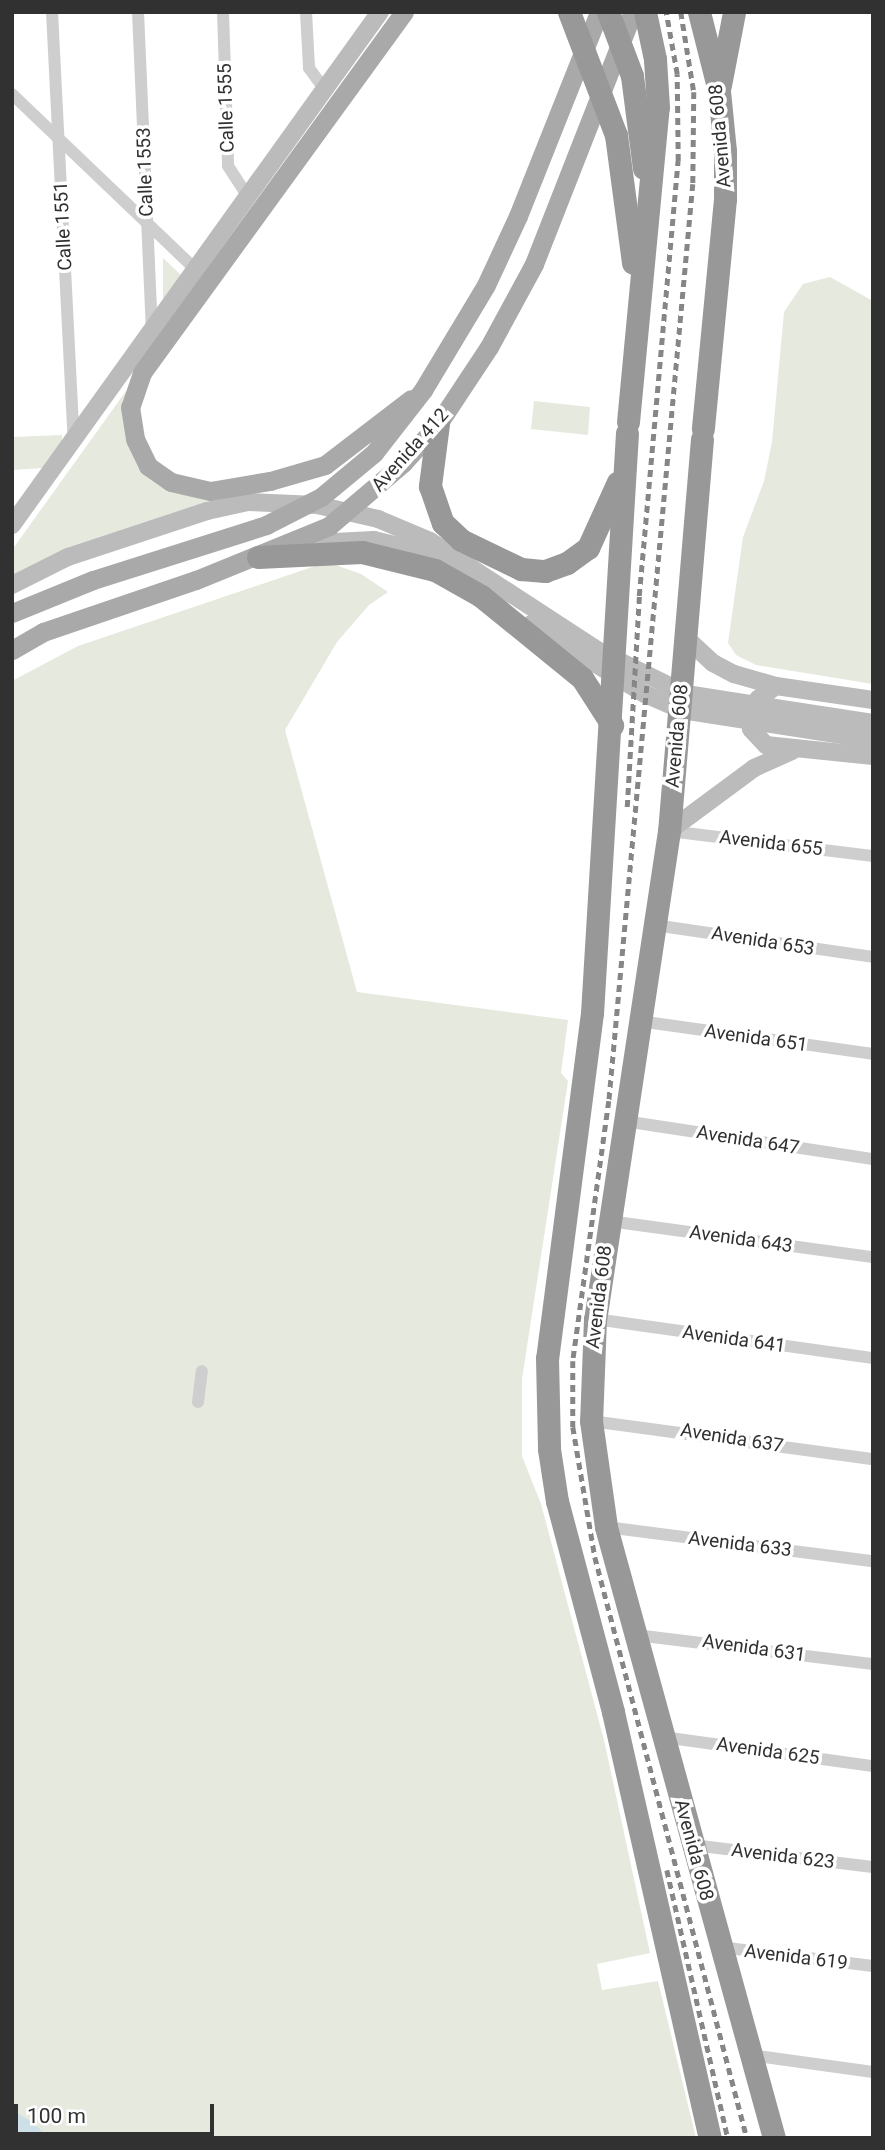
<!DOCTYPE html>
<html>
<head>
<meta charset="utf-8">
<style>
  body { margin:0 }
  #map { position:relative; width:885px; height:2150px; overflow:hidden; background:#fff; font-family:Roboto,sans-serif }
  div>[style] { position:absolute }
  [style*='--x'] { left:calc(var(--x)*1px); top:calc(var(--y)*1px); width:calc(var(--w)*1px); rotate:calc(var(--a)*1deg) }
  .green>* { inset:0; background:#e5e9de }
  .water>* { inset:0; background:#cde0e7 }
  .street>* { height:12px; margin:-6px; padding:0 6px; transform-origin:6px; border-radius:6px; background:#cecece }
  .secondary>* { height:18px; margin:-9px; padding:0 9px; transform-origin:9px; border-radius:9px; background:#bbb }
  .primary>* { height:19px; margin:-9.5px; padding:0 9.5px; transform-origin:9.5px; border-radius:9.5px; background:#a9a9a9 }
  .highway>* { height:23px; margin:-11.5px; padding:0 11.5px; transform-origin:11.5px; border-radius:11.5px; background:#989898 }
  .rail>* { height:4.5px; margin-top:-2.25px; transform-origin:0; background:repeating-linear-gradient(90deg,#868686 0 7px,transparent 0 12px) }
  span { translate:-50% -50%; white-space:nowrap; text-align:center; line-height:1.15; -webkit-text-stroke:7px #fff; paint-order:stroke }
  .street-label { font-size:19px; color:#313131 }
  .frame { position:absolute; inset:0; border:14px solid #313131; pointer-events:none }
  .scale { position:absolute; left:14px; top:2104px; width:200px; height:32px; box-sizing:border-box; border:4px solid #313131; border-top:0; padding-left:9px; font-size:21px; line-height:24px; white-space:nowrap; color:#313131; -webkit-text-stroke:5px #fff; paint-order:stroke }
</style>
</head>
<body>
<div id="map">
  <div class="green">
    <div style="clip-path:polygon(163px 258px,181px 275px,163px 302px)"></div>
    <div style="clip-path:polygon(830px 277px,873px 301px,873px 684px,756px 665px,736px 655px,728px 643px,743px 537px,764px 481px,772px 442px,784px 312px,803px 284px)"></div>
    <div style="clip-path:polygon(126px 391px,126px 422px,175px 492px,209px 501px,67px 551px,12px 578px,12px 550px)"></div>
    <div style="clip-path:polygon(534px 401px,590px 407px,588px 435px,531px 429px)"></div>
    <div style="clip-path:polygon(62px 435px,62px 443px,42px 468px,12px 470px,12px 437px)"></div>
    <div style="clip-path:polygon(327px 562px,361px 574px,388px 592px,369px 605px,337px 642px,285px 730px,357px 992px,568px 1020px,561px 1073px,568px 1081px,522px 1379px,522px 1456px,541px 1504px,604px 1740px,650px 1953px,597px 1964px,602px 1990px,658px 1981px,696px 2138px,12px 2138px,12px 681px,78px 646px)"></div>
  </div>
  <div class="water">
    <div style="clip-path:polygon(12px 2110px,32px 2122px,49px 2138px,12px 2138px)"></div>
  </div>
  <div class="street">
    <div style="--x:52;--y:12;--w:429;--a:87.1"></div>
    <div style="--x:138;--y:12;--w:318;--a:87.5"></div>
    <div style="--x:223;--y:12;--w:154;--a:88.1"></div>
    <div style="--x:228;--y:166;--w:37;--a:57"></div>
    <div style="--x:306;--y:12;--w:56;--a:86.9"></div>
    <div style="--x:309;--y:68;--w:26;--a:54"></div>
    <div style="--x:12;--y:94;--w:253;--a:43.7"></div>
    <div style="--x:669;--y:831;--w:206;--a:7"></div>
    <div style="--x:654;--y:925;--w:221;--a:8.3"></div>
    <div style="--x:639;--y:1021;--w:236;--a:8"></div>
    <div style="--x:624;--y:1121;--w:252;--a:8.7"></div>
    <div style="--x:609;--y:1221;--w:266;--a:7.8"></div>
    <div style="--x:595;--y:1319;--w:281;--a:8"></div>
    <div style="--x:198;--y:1402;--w:31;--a:-83"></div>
    <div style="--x:591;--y:1421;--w:285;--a:7.7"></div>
    <div style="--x:606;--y:1527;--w:269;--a:7.3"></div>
    <div style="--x:636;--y:1635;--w:239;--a:7"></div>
    <div style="--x:663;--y:1737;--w:212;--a:7.9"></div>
    <div style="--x:693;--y:1845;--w:181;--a:7"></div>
    <div style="--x:720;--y:1947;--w:154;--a:7.1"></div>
    <div style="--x:750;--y:2055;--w:124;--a:7.9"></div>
  </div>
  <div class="secondary">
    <div style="--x:12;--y:525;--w:631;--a:-54.35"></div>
    <div style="--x:296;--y:544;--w:78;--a:-2.9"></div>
    <div style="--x:374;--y:540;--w:50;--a:13.8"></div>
    <div style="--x:423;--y:552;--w:35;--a:31"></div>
    <div style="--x:12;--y:585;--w:63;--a:-26.6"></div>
    <div style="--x:68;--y:557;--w:146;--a:-18.3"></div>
    <div style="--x:207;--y:511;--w:42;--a:-12.4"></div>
    <div style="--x:248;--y:502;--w:69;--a:2.5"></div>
    <div style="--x:317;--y:505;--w:63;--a:12.9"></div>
    <div style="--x:378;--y:519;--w:56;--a:22.9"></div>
    <div style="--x:430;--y:541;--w:202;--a:33.1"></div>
    <div style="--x:599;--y:651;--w:97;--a:26.3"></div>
    <div style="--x:686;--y:694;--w:189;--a:8.8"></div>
    <div style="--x:531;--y:624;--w:134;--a:31.6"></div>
    <div style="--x:645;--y:694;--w:40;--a:23.4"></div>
    <div style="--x:682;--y:710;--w:193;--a:8.9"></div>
    <div style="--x:685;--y:637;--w:38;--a:43"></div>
    <div style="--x:713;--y:663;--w:24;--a:28"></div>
    <div style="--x:734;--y:674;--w:44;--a:15.9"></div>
    <div style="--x:776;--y:686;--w:98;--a:8.2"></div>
    <div style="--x:776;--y:686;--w:22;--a:144"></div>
    <div style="--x:758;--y:699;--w:17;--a:115"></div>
    <div style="--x:751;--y:714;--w:15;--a:90"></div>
    <div style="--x:751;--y:729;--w:22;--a:47"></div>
    <div style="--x:766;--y:745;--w:108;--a:5.9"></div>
    <div style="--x:669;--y:831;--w:106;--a:-36.5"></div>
    <div style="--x:754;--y:768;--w:42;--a:-24.1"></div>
  </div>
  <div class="primary">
    <div style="--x:404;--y:12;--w:446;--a:126"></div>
    <div style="--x:142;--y:373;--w:36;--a:109"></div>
    <div style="--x:130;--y:407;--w:32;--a:81"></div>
    <div style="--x:135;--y:439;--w:30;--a:64"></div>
    <div style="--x:148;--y:466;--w:28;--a:35"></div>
    <div style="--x:171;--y:482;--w:40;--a:13"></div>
    <div style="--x:210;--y:491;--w:61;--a:-9.5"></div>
    <div style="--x:270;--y:481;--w:57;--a:-16.2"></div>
    <div style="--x:325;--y:465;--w:108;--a:-37.5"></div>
    <div style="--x:12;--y:613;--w:87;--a:-22.2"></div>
    <div style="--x:93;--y:580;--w:182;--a:-17.6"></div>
    <div style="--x:266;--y:525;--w:62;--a:-27"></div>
    <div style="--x:321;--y:497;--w:69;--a:-39.7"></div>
    <div style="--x:374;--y:453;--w:80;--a:-52.1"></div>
    <div style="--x:423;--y:390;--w:122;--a:-59"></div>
    <div style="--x:486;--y:285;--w:76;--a:-65.1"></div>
    <div style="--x:518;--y:216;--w:219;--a:-68.3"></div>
    <div style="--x:12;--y:650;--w:36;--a:-30"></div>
    <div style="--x:43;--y:632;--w:162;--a:-18.8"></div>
    <div style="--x:196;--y:580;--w:144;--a:-22.1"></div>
    <div style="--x:329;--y:526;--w:97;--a:-40.4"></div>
    <div style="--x:403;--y:463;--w:52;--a:-48.1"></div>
    <div style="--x:438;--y:424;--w:92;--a:-56.5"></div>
    <div style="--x:489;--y:347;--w:94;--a:-61.5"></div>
    <div style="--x:534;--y:264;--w:271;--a:-68.6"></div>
  </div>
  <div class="highway">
    <div style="--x:569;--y:12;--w:132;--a:69.1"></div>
    <div style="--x:616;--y:135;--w:129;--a:82.4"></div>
    <div style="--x:608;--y:12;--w:68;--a:69.4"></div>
    <div style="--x:632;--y:76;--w:93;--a:82.6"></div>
    <div style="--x:699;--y:12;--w:81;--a:75.8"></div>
    <div style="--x:719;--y:91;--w:60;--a:84.3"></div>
    <div style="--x:725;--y:151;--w:48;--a:90"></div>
    <div style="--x:725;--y:199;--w:231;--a:95.5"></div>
    <div style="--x:720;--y:85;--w:74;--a:-79.1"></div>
    <div style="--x:628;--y:422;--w:316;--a:-84.6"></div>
    <div style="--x:658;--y:107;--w:48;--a:-93.6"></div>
    <div style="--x:655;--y:59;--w:48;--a:-102"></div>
    <div style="--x:438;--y:424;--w:63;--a:97.4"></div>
    <div style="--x:430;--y:486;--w:39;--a:71"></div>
    <div style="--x:443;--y:523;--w:25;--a:43"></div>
    <div style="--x:461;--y:540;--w:67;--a:25.8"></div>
    <div style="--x:521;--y:569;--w:24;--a:5"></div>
    <div style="--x:545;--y:571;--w:23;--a:-20"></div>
    <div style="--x:567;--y:563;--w:26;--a:-36"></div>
    <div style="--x:588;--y:548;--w:72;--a:-65.6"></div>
    <div style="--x:627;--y:433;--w:581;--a:93.45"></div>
    <div style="--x:592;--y:1013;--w:348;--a:97.4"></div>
    <div style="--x:547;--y:1358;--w:91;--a:88.7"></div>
    <div style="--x:549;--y:1449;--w:53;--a:81.3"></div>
    <div style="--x:557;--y:1501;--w:218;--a:75.1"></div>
    <div style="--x:613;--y:1712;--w:437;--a:77.2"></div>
    <div style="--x:702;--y:439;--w:393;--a:94.8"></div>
    <div style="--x:669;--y:831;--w:494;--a:98.6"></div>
    <div style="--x:595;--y:1319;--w:102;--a:92.2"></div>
    <div style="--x:591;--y:1421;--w:107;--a:81.9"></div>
    <div style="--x:606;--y:1527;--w:634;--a:74.63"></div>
    <div style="--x:258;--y:557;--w:104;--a:-2.8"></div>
    <div style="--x:362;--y:552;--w:75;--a:13.9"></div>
    <div style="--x:435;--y:570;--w:53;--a:29.5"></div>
    <div style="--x:481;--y:596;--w:130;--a:39.1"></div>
    <div style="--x:582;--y:678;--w:56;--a:57.4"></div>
  </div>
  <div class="rail">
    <div style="--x:681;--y:12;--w:81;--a:80.8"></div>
    <div style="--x:694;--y:92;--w:92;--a:90.6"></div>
    <div style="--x:693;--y:184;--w:921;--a:95.23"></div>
    <div style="--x:609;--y:1101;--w:262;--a:97.9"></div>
    <div style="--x:573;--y:1361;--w:66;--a:90"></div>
    <div style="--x:573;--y:1427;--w:132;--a:80.4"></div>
    <div style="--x:595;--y:1557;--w:601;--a:75.34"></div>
    <div style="--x:627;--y:807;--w:211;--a:-86.7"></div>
    <div style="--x:639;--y:596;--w:437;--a:-84.9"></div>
    <div style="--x:678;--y:161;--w:87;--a:-90.7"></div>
    <div style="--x:677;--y:74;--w:63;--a:-100.1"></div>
    <div style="--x:667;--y:1870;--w:275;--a:77.2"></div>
  </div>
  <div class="street-label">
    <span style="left:226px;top:108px;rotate:-92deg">Calle 1555</span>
    <span style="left:720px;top:136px;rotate:-95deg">Avenida 608</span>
    <span style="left:145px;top:172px;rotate:-92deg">Calle 1553</span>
    <span style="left:63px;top:226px;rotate:-93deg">Calle 1551</span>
    <span style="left:410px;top:450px;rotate:-48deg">Avenida 412</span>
    <span style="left:677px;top:736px;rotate:-85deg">Avenida 608</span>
    <span style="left:771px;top:843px;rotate:7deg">Avenida 655</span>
    <span style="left:763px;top:941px;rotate:9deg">Avenida 653</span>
    <span style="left:756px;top:1038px;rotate:8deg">Avenida 651</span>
    <span style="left:748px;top:1140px;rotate:9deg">Avenida 647</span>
    <span style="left:741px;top:1239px;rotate:8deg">Avenida 643</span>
    <span style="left:599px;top:1297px;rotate:-83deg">Avenida 608</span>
    <span style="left:734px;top:1339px;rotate:8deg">Avenida 641</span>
    <span style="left:732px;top:1438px;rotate:9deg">Avenida 637</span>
    <span style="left:740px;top:1544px;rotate:7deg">Avenida 633</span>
    <span style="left:754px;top:1648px;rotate:8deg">Avenida 631</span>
    <span style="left:768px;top:1751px;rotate:8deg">Avenida 625</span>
    <span style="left:694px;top:1850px;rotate:75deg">Avenida 608</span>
    <span style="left:783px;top:1856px;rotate:7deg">Avenida 623</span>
    <span style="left:796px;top:1957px;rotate:7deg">Avenida 619</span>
  </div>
  <div class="frame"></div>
  <div class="scale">100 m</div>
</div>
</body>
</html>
